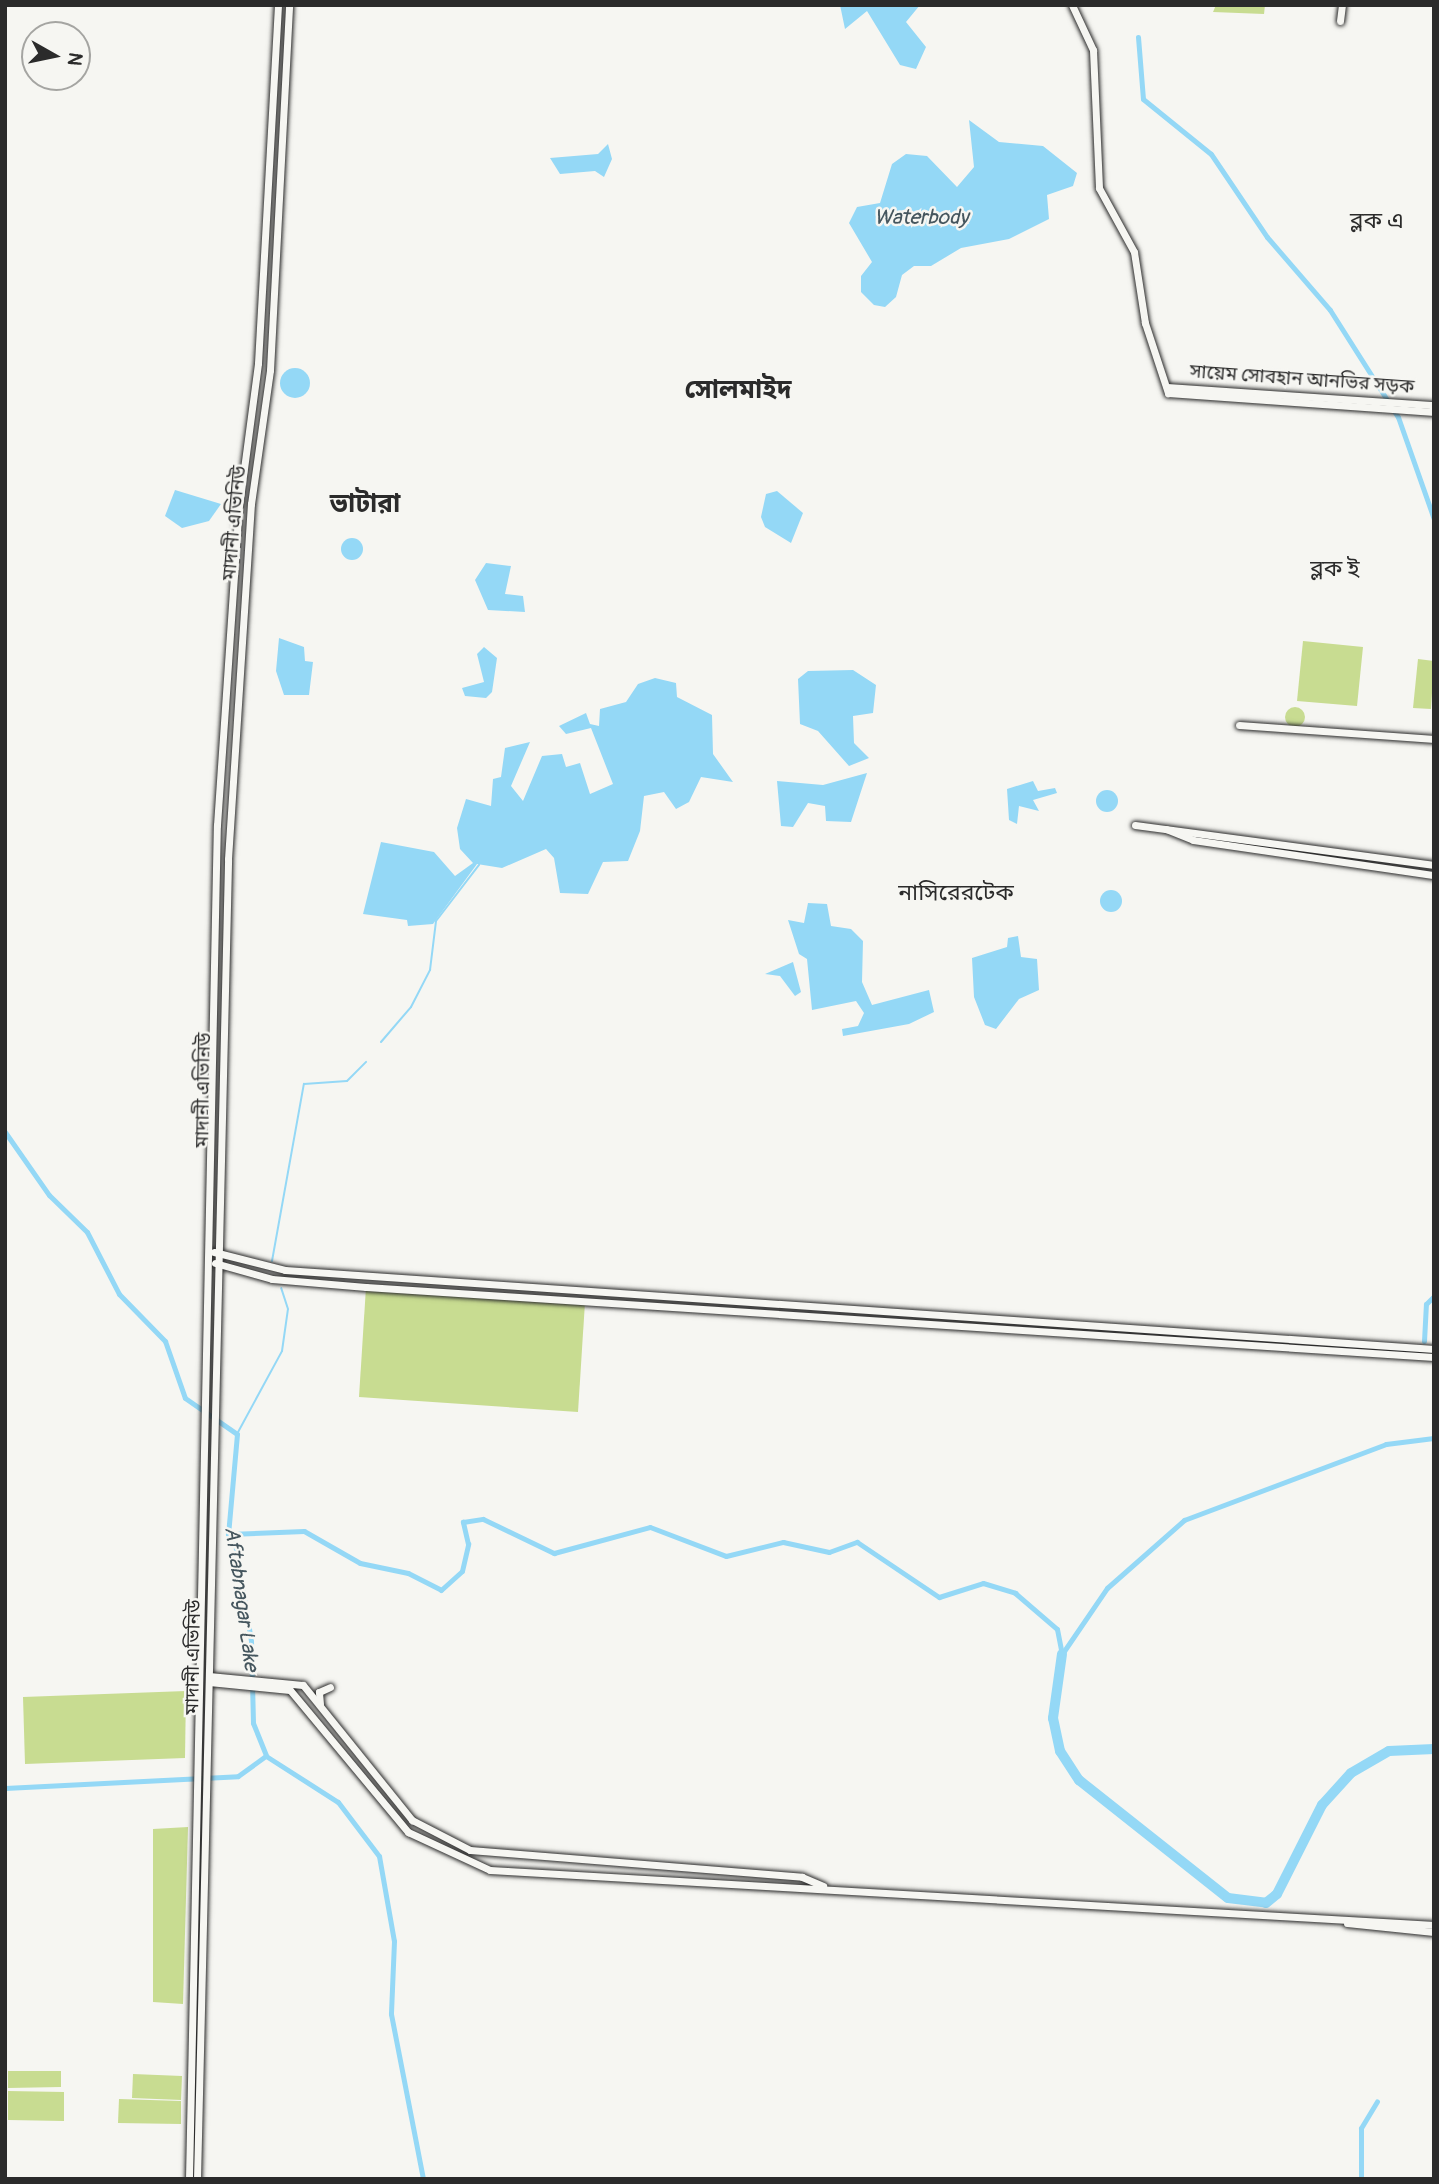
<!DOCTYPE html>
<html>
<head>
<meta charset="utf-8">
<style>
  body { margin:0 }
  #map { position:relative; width:1439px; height:2184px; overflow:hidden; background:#f6f6f2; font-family:Pangolin,"Noto Sans Bengali",sans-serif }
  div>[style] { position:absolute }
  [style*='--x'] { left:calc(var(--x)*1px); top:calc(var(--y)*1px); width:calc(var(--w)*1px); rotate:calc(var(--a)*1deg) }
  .green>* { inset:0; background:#c8dc91 }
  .round { border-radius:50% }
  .water>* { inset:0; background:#94d8f6 }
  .stream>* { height:2px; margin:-1px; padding:0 1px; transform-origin:1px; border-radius:1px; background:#94d8f6 }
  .canal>* { height:5px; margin:-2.5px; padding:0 2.5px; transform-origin:2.5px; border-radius:2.5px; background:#94d8f6 }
  .river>* { height:10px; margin:-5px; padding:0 5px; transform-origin:5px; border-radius:5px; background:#94d8f6 }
  .roads { filter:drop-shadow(0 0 2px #2b2b2b) drop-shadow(0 0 2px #2b2b2b) }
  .secondary>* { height:7px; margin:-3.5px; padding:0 3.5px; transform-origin:3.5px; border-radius:3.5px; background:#f6f6f2 }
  span { translate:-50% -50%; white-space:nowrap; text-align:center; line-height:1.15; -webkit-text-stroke:5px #f6f6f2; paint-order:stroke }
  .street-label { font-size:19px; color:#2b2b2b }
  .water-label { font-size:21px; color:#45565e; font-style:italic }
  .quarter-label { font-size:23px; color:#2b2b2b }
  .district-label { font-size:26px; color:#2b2b2b; font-weight:700 }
  .frame { position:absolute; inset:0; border:7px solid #2b2b2b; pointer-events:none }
  .north { position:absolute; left:21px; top:21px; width:70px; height:70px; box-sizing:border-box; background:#f6f6f2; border:2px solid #a5a5a2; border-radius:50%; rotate:99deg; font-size:19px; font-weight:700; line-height:28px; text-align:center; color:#2b2b2b }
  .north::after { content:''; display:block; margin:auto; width:24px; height:32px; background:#2b2b2b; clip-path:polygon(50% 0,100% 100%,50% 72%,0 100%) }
</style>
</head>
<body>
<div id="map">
  <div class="green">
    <div style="clip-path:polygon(1216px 5px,1265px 5px,1264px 14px,1213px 12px)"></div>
    <div style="clip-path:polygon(1303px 641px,1363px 647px,1357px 706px,1297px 701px)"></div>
    <div style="clip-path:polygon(1418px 659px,1434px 661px,1431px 709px,1413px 708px)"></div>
    <div class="round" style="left:1285px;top:707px;width:20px;height:20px"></div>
    <div style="clip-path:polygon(366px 1287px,585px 1302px,578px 1412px,359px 1397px)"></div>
    <div style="clip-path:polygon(186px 1691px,185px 1758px,25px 1764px,23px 1697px)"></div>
    <div style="clip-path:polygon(188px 1827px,183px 2004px,153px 2002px,153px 1829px)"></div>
    <div style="clip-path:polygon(8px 2071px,61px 2071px,61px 2087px,8px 2088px)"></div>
    <div style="clip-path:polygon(133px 2074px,182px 2076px,181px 2100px,132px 2098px)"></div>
    <div style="clip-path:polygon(8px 2091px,64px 2092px,64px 2121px,8px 2120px)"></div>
    <div style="clip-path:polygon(119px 2099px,181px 2101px,181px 2124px,118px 2123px)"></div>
  </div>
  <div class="water">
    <div style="clip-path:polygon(840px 5px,920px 5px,906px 22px,926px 47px,916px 69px,900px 65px,867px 11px,845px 29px)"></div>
    <div style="clip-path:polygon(969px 120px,999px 142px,1043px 146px,1077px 173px,1073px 186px,1047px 195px,1049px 219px,1009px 239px,961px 248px,931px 266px,914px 266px,902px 275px,896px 297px,885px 307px,874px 305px,861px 292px,861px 276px,872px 262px,849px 223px,857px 207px,880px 203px,892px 164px,906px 154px,927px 156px,957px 187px,974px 167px)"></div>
    <div style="clip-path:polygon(608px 144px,612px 159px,604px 177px,595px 171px,560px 174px,550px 158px,598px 154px)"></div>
    <div class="round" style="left:280px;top:368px;width:30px;height:30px"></div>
    <div style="clip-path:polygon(175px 490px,221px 504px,209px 521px,182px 528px,165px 516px)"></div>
    <div style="clip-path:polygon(777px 491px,803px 513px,791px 543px,765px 527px,761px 517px,766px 494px)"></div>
    <div class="round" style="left:341px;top:538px;width:22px;height:22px"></div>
    <div style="clip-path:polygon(486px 563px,511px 566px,505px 594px,523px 596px,525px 612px,488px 610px,475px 580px)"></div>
    <div style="clip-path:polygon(279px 638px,304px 647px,305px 661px,313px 662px,309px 695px,284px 695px,276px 671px)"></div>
    <div style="clip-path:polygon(484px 647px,497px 658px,492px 692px,486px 698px,465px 696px,462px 688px,484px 682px,477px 654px)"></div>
    <div style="clip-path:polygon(853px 670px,876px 685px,873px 713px,853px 716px,854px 743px,869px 758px,849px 766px,818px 731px,800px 724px,798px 679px,808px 671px)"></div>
    <div style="clip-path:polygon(655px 678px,676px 683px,677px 697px,712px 715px,713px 754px,733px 782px,701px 777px,689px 802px,676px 809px,664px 792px,644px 796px,640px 831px,628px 861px,603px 862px,588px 894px,560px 893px,554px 858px,546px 849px,502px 868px,477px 864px,433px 924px,408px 926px,407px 920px,363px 914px,381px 842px,434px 852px,455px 876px,473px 863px,460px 849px,457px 828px,466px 799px,491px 806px,493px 779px,501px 777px,505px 748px,530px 742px,511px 786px,523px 801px,542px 756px,562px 754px,566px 767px,580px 763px,590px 794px,613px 784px,591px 728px,566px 734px,559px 726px,586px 713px,590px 724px,599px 726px,600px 709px,626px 702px,638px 684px)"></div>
    <div style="clip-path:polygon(867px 773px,851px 822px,826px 821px,825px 806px,808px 803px,793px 827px,781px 826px,777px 781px,823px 785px)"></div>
    <div style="clip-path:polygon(1033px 781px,1038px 791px,1055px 788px,1057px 793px,1033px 800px,1039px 811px,1019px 806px,1017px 824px,1009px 820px,1007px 789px)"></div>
    <div class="round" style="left:1096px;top:790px;width:22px;height:22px"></div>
    <div class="round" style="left:1100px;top:890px;width:22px;height:22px"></div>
    <div style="clip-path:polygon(808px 903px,827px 904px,831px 926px,851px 929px,863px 941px,862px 982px,872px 1005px,929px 990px,934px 1012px,909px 1024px,843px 1036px,842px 1029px,858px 1026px,864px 1013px,856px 1001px,812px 1010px,807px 959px,799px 954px,788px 920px,804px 923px)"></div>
    <div style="clip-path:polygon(1018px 936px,1021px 957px,1037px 959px,1039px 990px,1019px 999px,996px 1029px,985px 1025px,974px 997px,972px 958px,1007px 947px,1008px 938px)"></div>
    <div style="clip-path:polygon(793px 962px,801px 992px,795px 996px,780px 976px,765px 974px)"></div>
  </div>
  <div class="stream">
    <div style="--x:381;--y:1042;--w:46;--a:-49.4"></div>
    <div style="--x:411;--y:1007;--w:42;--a:-62.8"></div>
    <div style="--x:430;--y:970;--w:49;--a:-83"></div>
    <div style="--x:436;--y:921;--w:71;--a:-52.5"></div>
    <div style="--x:272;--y:1261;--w:180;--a:-79.8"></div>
    <div style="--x:304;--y:1084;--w:43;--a:-4"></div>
    <div style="--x:347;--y:1081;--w:27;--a:-45"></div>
    <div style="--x:237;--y:1434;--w:94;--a:-61.5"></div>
    <div style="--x:282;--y:1351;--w:42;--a:-81.9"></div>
    <div style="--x:288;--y:1309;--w:22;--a:-108"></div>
  </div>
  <div class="canal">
    <div style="--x:1138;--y:37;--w:62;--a:85.4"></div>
    <div style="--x:1143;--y:99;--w:87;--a:39"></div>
    <div style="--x:1211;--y:154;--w:100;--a:56"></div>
    <div style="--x:1267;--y:237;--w:96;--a:49.2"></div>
    <div style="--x:1330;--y:310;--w:127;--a:57.6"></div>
    <div style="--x:1398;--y:417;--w:108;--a:70.6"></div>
    <div style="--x:5;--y:1132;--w:77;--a:55.1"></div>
    <div style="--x:49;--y:1195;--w:53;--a:44.2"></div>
    <div style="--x:87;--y:1232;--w:70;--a:62.7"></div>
    <div style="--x:119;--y:1294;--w:66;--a:45.6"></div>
    <div style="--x:165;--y:1341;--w:60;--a:70.7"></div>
    <div style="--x:185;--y:1398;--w:63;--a:34.7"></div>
    <div style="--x:237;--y:1434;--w:100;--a:95.1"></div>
    <div style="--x:228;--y:1534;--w:7;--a:27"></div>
    <div style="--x:234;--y:1537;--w:105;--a:80.7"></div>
    <div style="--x:251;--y:1641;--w:82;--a:88.6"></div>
    <div style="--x:253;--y:1723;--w:35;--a:68"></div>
    <div style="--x:266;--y:1756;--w:85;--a:32.6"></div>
    <div style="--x:338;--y:1802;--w:68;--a:52.8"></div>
    <div style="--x:379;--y:1856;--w:86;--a:80"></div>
    <div style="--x:394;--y:1941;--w:73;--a:92.4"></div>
    <div style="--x:391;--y:2014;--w:168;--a:79"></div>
    <div style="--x:1424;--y:1341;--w:37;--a:-87"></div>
    <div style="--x:1426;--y:1304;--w:11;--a:-45"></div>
    <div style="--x:228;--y:1534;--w:76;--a:-2.3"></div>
    <div style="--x:304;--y:1531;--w:64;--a:29.7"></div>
    <div style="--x:360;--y:1563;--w:49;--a:11.8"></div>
    <div style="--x:408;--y:1573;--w:37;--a:27"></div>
    <div style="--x:441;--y:1590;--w:28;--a:-42"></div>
    <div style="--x:462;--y:1571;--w:28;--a:-77"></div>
    <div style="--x:468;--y:1544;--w:23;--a:-103"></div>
    <div style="--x:463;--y:1522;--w:20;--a:-9"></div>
    <div style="--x:483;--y:1519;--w:79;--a:25.6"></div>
    <div style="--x:554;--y:1553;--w:99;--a:-15.2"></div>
    <div style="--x:650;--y:1527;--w:81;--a:20.9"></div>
    <div style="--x:726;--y:1556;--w:59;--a:-13.8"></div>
    <div style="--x:783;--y:1542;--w:47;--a:12.3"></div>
    <div style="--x:829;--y:1552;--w:30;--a:-20"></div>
    <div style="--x:857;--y:1542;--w:99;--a:33.9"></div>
    <div style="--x:939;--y:1597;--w:46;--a:-17.7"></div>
    <div style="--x:983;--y:1583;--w:34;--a:17"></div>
    <div style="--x:1015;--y:1593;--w:55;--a:40.6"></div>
    <div style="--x:1057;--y:1629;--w:25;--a:79"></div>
    <div style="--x:1062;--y:1654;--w:80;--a:-55.7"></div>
    <div style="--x:1107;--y:1588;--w:103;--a:-41.4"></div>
    <div style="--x:1184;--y:1520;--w:216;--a:-20.6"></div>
    <div style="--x:1386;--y:1444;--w:48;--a:-7.1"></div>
    <div style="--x:5;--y:1788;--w:233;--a:-2.9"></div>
    <div style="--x:238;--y:1776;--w:34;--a:-36"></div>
    <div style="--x:1361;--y:2179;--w:51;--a:-90"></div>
    <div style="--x:1361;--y:2128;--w:31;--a:-59"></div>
    <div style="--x:1433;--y:2179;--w:1;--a:0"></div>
  </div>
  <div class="river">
    <div style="--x:1062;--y:1654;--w:65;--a:98"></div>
    <div style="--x:1053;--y:1718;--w:34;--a:78"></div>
    <div style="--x:1060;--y:1751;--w:35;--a:57"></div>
    <div style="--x:1079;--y:1780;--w:190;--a:38.4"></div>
    <div style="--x:1228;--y:1898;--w:38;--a:7"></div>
    <div style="--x:1266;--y:1903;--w:14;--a:-39"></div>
    <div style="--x:1277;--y:1894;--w:100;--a:-63.2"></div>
    <div style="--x:1322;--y:1805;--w:43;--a:-47.8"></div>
    <div style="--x:1351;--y:1773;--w:44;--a:-30.1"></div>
    <div style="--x:1389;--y:1751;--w:45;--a:-2.5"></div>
  </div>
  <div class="roads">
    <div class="secondary">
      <div style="--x:1072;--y:5;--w:50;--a:65"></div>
      <div style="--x:1093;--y:50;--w:138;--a:87.5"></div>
      <div style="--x:1099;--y:188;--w:73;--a:61.3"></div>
      <div style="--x:1134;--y:252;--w:72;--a:81.2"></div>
      <div style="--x:1145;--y:323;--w:74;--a:71.8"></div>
      <div style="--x:1168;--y:393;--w:267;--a:4.1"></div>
      <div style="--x:1340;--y:21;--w:16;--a:-83"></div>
      <div style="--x:1167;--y:387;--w:268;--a:3.9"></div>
      <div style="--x:1239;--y:725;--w:196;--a:4.1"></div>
      <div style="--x:1135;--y:825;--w:302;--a:7.6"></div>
      <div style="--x:1166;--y:829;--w:29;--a:22"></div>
      <div style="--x:1193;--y:840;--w:244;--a:8.3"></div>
      <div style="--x:214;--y:1252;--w:73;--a:14.2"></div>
      <div style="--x:285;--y:1270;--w:1152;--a:3.93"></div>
      <div style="--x:215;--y:1263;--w:59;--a:15.7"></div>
      <div style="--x:272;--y:1279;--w:94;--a:4.9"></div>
      <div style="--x:366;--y:1287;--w:1070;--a:3.75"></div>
      <div style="--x:209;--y:1676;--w:94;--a:5.5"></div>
      <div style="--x:303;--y:1685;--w:174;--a:51.1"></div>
      <div style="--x:412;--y:1820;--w:65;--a:27.3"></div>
      <div style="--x:470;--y:1850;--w:333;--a:4.6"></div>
      <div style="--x:802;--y:1877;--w:23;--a:23"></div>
      <div style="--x:209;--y:1682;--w:81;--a:5.6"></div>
      <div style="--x:290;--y:1690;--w:185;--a:50.3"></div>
      <div style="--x:408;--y:1832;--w:90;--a:24.9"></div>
      <div style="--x:490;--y:1870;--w:946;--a:3.33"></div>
      <div style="--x:320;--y:1704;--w:12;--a:-95"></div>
      <div style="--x:319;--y:1692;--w:12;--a:-24"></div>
      <div style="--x:1347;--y:1923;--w:87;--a:5.9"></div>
      <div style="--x:189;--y:2179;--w:1354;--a:-88.82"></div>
      <div style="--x:217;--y:825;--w:320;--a:-86.1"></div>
      <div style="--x:239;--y:506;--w:144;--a:-82.4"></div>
      <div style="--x:258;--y:363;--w:359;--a:-86.8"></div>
      <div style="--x:197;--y:2179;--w:1320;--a:-88.65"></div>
      <div style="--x:228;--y:859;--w:356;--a:-86.3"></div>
      <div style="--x:251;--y:504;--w:135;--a:-81.9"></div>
      <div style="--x:270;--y:370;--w:365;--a:-87"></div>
    </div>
  </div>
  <div class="street-label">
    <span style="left:1302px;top:380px;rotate:4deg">সায়েম সোবহান আনভির সড়ক</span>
    <span style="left:235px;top:523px;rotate:-85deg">মাদানী এভিনিউ</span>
    <span style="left:204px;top:1090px;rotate:-89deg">মাদানী এভিনিউ</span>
    <span style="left:194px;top:1657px;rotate:-89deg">মাদানী এভিনিউ</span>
  </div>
  <div class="water-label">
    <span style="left:921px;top:218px">Waterbody</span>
    <span style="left:241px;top:1599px;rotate:82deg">Aftabnagar Lake</span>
  </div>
  <div class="quarter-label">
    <span style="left:1377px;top:221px">ব্লক এ</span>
    <span style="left:1335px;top:569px">ব্লক ই</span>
    <span style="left:956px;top:893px">নাসিরেরটেক</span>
  </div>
  <div class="district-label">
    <span style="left:738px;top:391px">সোলমাইদ</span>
    <span style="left:365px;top:505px">ভাটারা</span>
  </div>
  <div class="frame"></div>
  <div class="north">N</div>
</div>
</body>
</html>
